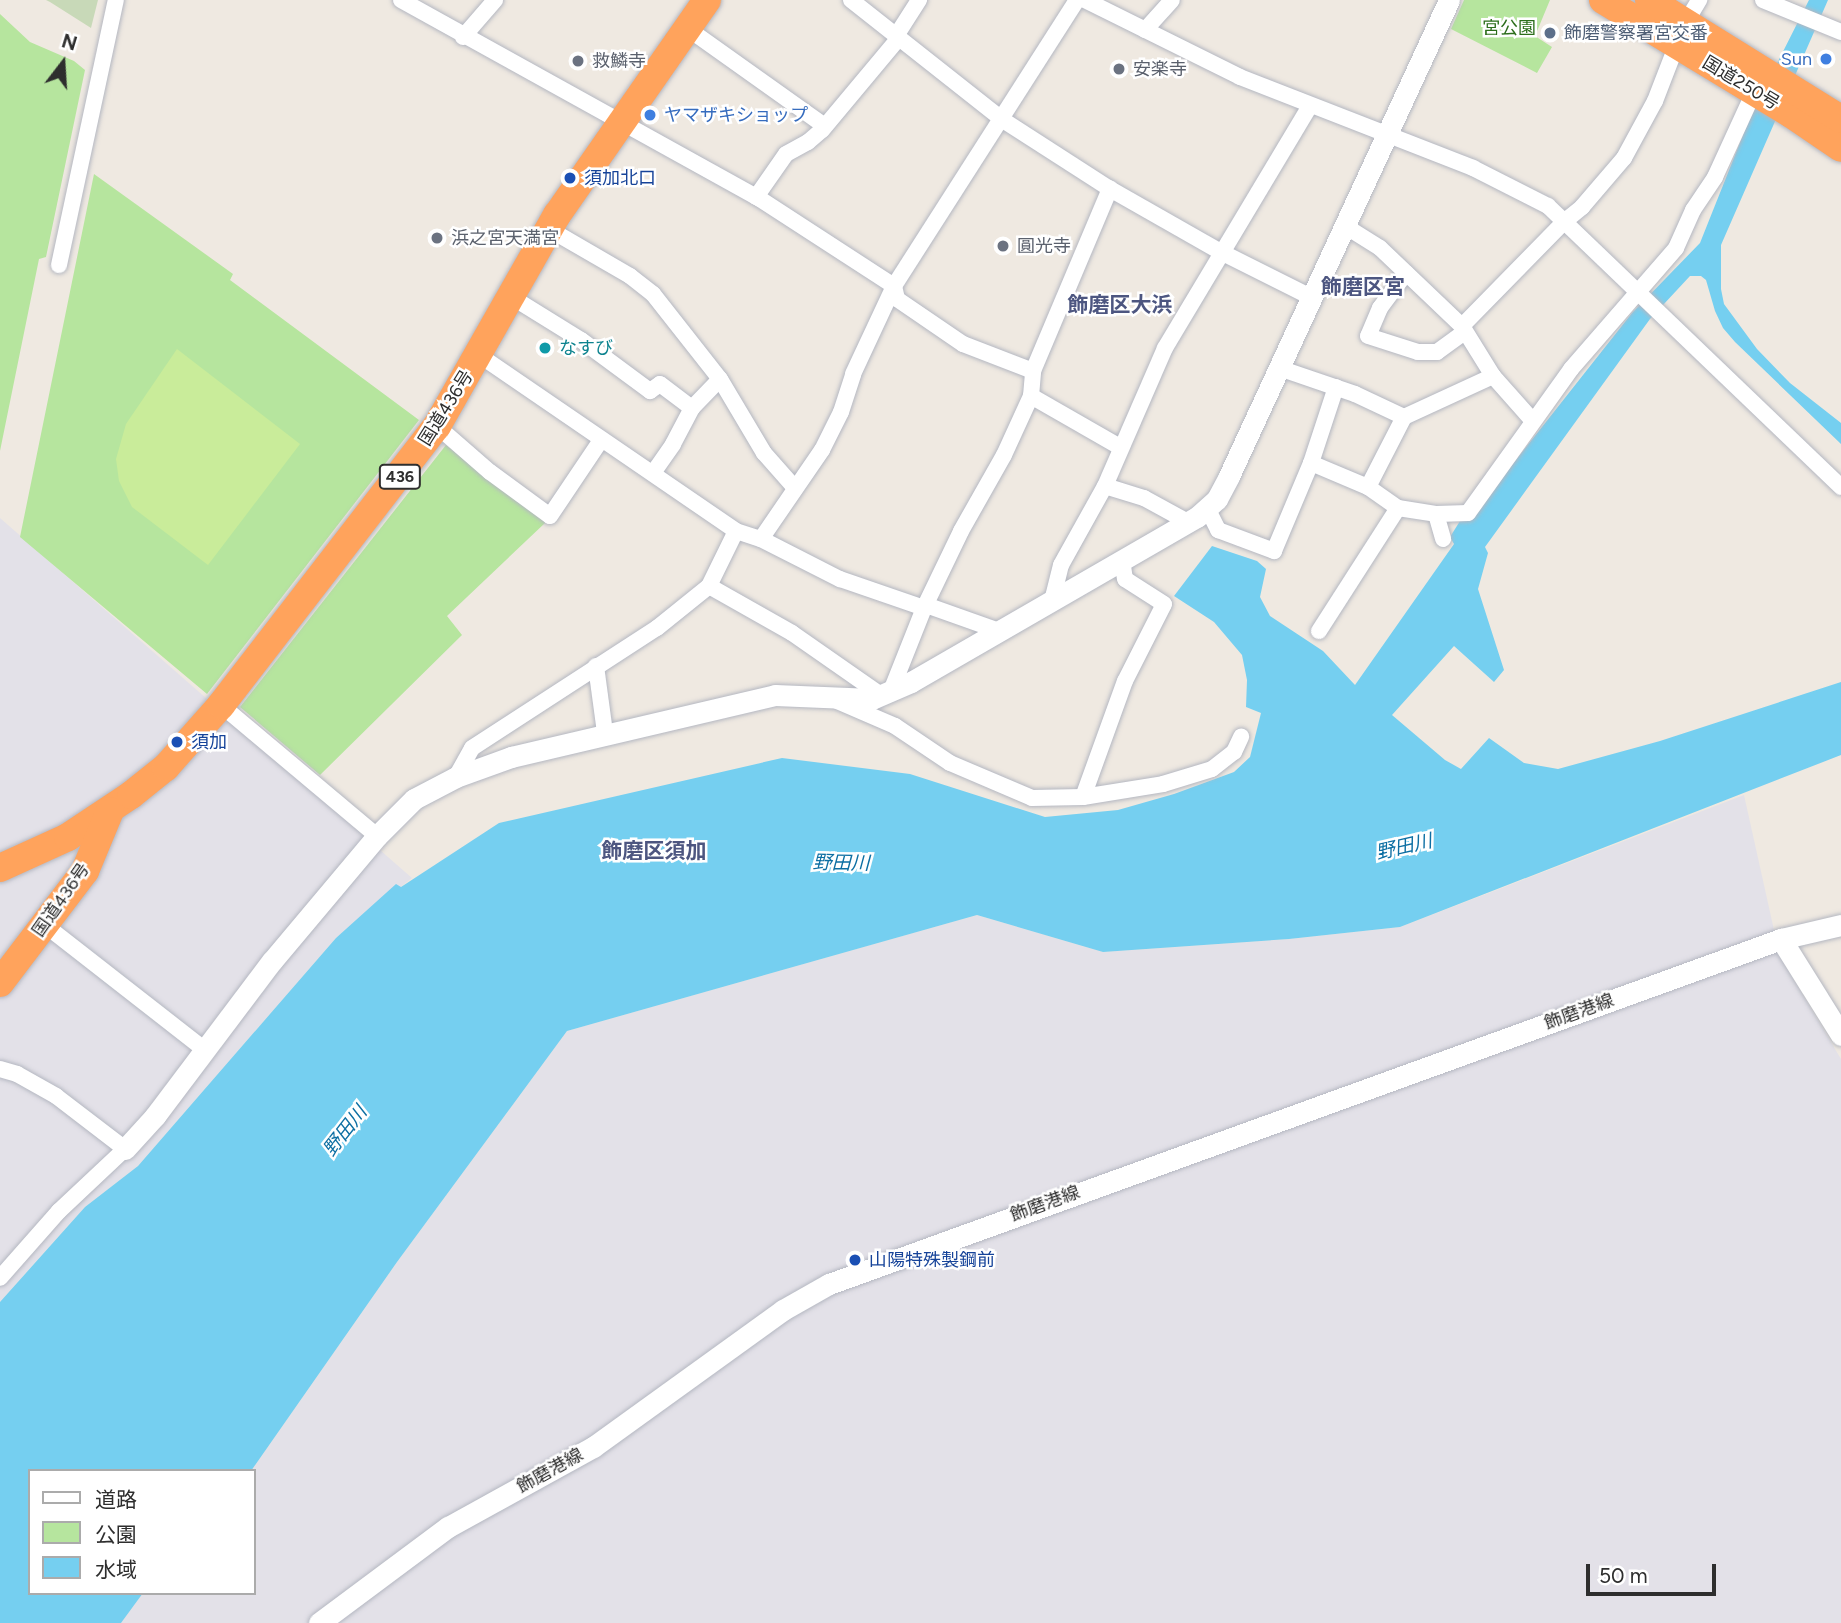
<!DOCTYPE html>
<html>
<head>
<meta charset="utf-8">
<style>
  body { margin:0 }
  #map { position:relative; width:1841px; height:1623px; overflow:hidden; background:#efe9e1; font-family:Figtree,"Noto Sans JP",sans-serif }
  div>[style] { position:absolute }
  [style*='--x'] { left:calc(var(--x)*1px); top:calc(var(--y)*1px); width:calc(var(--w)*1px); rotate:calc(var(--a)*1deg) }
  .industrial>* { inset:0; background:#e3e1e8 }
  .green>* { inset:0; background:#b6e59e }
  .cemetery>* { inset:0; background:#c8d9b8 }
  .pitch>* { inset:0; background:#c9ec9a }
  .water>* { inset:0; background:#75cff0 }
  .roads { filter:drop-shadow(0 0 2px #b4b7c1) drop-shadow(0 0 2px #b4b7c1) }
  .street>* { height:16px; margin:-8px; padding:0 8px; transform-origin:8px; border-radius:8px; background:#fff }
  .secondary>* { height:21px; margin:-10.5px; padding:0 10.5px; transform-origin:10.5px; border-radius:10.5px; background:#fff }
  .highway>* { height:28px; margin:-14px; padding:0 14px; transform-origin:14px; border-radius:14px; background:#ffa35c }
  .dots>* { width:19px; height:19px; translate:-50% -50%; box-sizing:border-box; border:4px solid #fff; border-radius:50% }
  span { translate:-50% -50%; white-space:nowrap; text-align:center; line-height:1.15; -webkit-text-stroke:5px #fff; paint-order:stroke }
  .shield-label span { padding:2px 5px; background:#fff; border:2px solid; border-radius:5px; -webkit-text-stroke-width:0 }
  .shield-label { font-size:16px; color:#2e2e2e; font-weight:700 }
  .park-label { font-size:18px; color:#2c6e1b }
  .service-label { font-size:18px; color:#4e5e75 }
  .left { translate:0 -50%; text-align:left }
  .shop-label { font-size:18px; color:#366cbe }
  .right { translate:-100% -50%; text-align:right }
  .worship-label { font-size:18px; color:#5b616d }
  .street-label { font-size:18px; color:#2e2e2e }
  .transit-label { font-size:18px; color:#164399 }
  .culture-label { font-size:18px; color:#0d838f }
  .water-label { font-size:19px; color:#0d6fa3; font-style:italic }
  .quarter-label { font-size:21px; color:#4d5680; font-weight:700 }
  .legend { position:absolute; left:28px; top:1469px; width:228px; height:126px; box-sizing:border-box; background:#fff; border:2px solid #ababab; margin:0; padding:9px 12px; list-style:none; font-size:21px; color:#2e2e2e }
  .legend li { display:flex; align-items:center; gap:14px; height:35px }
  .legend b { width:35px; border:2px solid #ababab }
  .north { position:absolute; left:28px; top:28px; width:70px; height:70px; -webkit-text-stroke:5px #fff; paint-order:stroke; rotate:17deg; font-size:19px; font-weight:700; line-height:28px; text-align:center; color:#2e2e2e }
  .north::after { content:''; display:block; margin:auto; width:24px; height:32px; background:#2e2e2e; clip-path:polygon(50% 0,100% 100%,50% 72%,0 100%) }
  .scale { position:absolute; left:1586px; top:1564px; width:130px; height:32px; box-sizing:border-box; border:4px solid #2e2e2e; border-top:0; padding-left:9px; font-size:21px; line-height:24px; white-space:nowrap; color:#2e2e2e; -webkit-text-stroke:5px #fff; paint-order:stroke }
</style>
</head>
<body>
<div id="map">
  <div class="industrial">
    <div style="clip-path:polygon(0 518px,412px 878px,336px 938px,138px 1166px,85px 1207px,0 1302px)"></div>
    <div style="clip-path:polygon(1744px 795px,1780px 957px,1841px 1059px,1841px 1623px,121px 1623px,143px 1593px,254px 1593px,254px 1471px,251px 1471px,397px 1262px,567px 1031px,977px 915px,1103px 952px,1289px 939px,1400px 927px)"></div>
  </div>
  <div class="green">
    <div style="clip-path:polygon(1464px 0,1550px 0,1535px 36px,1552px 47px,1537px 73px,1451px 29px)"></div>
    <div style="clip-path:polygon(0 14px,30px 42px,74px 61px,85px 70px,46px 257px,39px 259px,0 451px)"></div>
    <div style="clip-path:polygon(94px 174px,233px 274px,230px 280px,419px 420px,207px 694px,20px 537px)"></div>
    <div style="clip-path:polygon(446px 445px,489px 480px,543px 516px,545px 523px,447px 616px,462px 635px,320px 775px,240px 707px)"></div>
  </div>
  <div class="cemetery">
    <div style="clip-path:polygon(46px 0,98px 0,91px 28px,50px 2px)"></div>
  </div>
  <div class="pitch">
    <div style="clip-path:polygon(177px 349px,300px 444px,208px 565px,132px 507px,119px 481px,116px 459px,126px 424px)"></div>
  </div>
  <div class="water">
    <div style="clip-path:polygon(1809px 0,1828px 0,1721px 245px,1721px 289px,1724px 304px,1757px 349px,1790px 383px,1841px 423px,1841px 444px,1735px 342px,1723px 328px,1715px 311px,1706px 280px,1701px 276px,1690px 276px,1650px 319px,1485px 547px,1488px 553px,1478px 589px,1504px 670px,1494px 682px,1454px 646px,1392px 715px,1445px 760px,1461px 769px,1489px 738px,1524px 763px,1558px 769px,1660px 741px,1841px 682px,1841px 755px,1400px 927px,1289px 939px,1103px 952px,977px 915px,567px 1031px,397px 1262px,251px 1471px,30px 1471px,30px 1593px,143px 1593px,121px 1623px,0 1623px,0 1302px,85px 1207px,138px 1166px,336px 938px,396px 884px,401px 887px,499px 823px,782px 758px,910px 774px,1045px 817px,1118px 810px,1174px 794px,1234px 772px,1250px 757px,1261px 713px,1246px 707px,1247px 680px,1242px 655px,1214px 622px,1174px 596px,1212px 546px,1257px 561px,1266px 569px,1260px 597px,1270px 616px,1323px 651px,1355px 685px,1454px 544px,1450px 537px,1460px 521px,1512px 465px,1632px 313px,1700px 243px,1751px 115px)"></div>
  </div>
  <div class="roads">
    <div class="street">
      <div style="--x:401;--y:0;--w:410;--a:29"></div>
      <div style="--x:760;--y:199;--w:160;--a:33"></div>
      <div style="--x:894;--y:286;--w:13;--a:77"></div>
      <div style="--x:897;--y:299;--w:80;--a:34.3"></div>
      <div style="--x:963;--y:344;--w:75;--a:21.1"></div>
      <div style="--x:851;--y:0;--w:194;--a:38.3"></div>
      <div style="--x:1003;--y:120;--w:127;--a:32.8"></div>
      <div style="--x:1110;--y:189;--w:128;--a:29.6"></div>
      <div style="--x:1221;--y:252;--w:101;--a:26.6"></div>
      <div style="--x:1085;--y:0;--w:173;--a:26.4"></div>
      <div style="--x:1240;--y:77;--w:250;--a:21.3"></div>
      <div style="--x:1473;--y:168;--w:84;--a:26.9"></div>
      <div style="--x:1548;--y:206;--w:406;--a:43.8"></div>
      <div style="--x:1763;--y:0;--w:84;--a:22.3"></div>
      <div style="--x:1686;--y:22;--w:26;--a:-59"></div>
      <div style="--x:687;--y:28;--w:169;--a:35.4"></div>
      <div style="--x:1145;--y:30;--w:40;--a:-48"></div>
      <div style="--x:896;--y:36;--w:43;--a:-57.4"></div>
      <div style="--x:463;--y:37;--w:49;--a:-49.1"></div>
      <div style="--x:756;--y:197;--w:52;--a:-55.1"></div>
      <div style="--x:786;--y:154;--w:25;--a:-29"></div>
      <div style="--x:808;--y:142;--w:18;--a:-41"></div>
      <div style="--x:822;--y:130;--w:120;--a:-50.1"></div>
      <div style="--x:1345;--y:226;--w:41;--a:32.2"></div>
      <div style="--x:1380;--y:248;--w:113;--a:43.6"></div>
      <div style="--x:1462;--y:326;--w:59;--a:58.2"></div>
      <div style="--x:1493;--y:376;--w:60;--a:48.4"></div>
      <div style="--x:549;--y:229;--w:94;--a:30.1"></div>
      <div style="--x:630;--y:276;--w:29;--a:38"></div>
      <div style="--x:653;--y:294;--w:108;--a:51.8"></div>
      <div style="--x:720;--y:379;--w:86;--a:59.3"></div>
      <div style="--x:764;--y:453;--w:47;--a:48.5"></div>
      <div style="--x:59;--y:265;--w:271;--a:-77.9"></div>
      <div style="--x:1406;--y:273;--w:44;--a:126.6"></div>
      <div style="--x:1380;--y:308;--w:30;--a:113"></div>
      <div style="--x:1368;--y:336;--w:52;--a:17.7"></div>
      <div style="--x:1418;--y:352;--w:19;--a:0"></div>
      <div style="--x:1437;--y:352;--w:34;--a:-36"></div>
      <div style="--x:510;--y:296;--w:84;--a:31.8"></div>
      <div style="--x:581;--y:340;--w:86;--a:36.5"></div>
      <div style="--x:650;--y:391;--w:12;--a:-35"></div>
      <div style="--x:660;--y:384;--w:40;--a:37"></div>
      <div style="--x:1462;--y:326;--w:147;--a:-45.6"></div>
      <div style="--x:1565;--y:221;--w:22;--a:-39"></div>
      <div style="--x:1582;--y:207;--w:65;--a:-49.4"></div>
      <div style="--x:1624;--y:158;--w:65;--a:-61.5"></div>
      <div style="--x:1655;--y:101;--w:61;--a:-68.9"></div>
      <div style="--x:479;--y:355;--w:311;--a:34.4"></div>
      <div style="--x:736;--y:531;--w:26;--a:18"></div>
      <div style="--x:761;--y:539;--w:89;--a:26.9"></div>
      <div style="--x:840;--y:579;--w:89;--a:19"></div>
      <div style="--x:1279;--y:368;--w:80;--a:18.9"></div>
      <div style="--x:1355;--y:394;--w:54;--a:25.1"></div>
      <div style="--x:1404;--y:417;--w:98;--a:-24.7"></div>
      <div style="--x:1031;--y:396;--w:103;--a:29.8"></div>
      <div style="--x:437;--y:426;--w:70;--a:41"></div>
      <div style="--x:490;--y:472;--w:74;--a:36.3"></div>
      <div style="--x:550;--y:516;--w:92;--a:-56.1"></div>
      <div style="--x:1311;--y:463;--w:62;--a:22.8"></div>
      <div style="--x:1368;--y:487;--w:37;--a:35"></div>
      <div style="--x:1398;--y:508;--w:38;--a:9"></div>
      <div style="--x:1436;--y:514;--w:32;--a:-2"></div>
      <div style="--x:1468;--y:513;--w:177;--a:-54.4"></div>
      <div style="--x:1571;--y:369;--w:160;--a:-49"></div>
      <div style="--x:1676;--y:248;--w:42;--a:-65.9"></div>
      <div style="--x:1693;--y:210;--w:40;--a:-56"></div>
      <div style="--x:1715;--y:177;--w:94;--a:-65.4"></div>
      <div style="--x:653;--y:473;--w:35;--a:-55"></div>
      <div style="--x:673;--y:444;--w:41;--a:-62.2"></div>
      <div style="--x:692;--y:408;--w:40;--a:-46"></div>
      <div style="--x:1105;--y:486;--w:41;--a:17.1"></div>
      <div style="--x:1144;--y:498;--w:50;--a:28.6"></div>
      <div style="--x:1368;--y:487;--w:79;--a:-62.8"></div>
      <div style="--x:1207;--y:508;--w:25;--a:63"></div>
      <div style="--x:1218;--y:530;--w:60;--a:20.6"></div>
      <div style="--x:1274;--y:551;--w:95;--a:-67.2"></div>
      <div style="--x:1311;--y:463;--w:80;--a:-71.8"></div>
      <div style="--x:1436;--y:514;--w:26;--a:74"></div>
      <div style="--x:761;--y:539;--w:108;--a:-55.6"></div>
      <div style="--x:822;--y:450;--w:42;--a:-63.4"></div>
      <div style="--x:841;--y:412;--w:40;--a:-72"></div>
      <div style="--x:853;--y:374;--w:97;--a:-65"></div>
      <div style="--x:894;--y:286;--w:340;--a:-57.4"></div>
      <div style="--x:709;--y:586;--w:95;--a:29.5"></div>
      <div style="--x:792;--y:633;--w:108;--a:34.9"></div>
      <div style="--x:1052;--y:601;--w:37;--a:-76"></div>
      <div style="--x:1061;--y:565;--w:90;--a:-60.9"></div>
      <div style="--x:1105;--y:486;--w:150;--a:-66.5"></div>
      <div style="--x:1165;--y:348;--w:281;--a:-59.1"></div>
      <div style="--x:926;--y:605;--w:77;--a:19.6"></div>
      <div style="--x:1319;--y:631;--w:146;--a:-57.3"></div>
      <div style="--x:596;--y:666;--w:68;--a:82.3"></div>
      <div style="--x:891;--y:691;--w:89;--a:-68.3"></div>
      <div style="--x:924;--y:608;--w:85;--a:-64.3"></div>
      <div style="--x:961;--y:531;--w:87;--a:-60.5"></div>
      <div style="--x:1004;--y:455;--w:65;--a:-65.4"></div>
      <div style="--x:1031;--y:396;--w:25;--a:-85"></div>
      <div style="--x:1033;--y:371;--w:198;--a:-67.1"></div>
      <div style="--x:837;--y:701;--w:63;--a:23.3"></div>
      <div style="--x:895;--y:726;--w:66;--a:33.9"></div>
      <div style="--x:950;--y:763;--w:89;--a:23.1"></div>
      <div style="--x:1032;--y:798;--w:51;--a:-1.1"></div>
      <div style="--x:1083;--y:797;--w:81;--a:-9.2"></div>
      <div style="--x:1163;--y:784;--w:51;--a:-17"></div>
      <div style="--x:1212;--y:769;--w:28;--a:-38"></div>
      <div style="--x:1234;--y:752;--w:17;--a:-65"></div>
      <div style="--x:221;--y:705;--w:204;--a:40"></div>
      <div style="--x:456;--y:777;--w:33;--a:-61"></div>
      <div style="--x:472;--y:748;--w:221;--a:-33"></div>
      <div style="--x:657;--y:628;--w:67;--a:-38.9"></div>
      <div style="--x:709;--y:586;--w:61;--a:-63.9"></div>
      <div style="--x:1083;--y:797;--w:123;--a:-70.1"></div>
      <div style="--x:1125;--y:681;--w:86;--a:-63.1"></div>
      <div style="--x:1164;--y:604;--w:46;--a:-147.3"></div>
      <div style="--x:1125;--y:579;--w:20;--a:-99"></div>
      <div style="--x:45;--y:925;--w:203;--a:38"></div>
      <div style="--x:0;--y:1069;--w:18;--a:16"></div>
      <div style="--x:17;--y:1074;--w:45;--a:29.4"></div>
      <div style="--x:56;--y:1096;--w:87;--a:37.5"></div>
      <div style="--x:125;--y:1149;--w:91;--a:136.8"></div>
      <div style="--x:59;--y:1211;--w:89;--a:131.4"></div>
    </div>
    <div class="secondary">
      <div style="--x:1781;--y:939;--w:113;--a:58"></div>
      <div style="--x:125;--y:1149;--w:45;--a:-47.7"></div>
      <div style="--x:155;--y:1116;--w:194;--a:-53"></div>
      <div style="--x:272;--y:961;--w:163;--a:-50"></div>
      <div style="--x:377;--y:836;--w:52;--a:-45"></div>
      <div style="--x:414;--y:799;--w:47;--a:-27.6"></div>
      <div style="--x:456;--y:777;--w:59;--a:-20"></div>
      <div style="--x:511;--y:757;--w:271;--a:-13.2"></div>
      <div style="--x:775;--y:695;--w:97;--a:2.4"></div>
      <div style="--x:872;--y:699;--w:43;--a:-23.6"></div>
      <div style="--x:911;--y:682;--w:330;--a:-30"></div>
      <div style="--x:1197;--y:517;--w:27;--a:-42"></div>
      <div style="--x:1217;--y:499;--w:26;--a:-62"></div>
      <div style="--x:1229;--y:476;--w:524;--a:-65.19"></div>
      <div style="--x:319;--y:1623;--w:161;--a:-36.7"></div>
      <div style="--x:448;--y:1527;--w:166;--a:-28.9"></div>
      <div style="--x:593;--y:1447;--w:234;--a:-35.8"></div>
      <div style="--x:783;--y:1310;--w:53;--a:-29.5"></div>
      <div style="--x:829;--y:1284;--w:1013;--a:-19.92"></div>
      <div style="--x:1781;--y:939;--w:62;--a:-13.1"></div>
    </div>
    <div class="highway">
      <div style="--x:1603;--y:0;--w:220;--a:31.2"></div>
      <div style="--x:1791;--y:114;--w:60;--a:34.2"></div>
      <div style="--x:1649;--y:0;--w:226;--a:31.8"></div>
      <div style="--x:0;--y:868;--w:75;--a:-24.5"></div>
      <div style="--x:68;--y:837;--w:76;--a:-33.7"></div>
      <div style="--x:131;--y:795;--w:45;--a:-38.7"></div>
      <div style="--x:166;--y:767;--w:83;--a:-48.4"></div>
      <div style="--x:221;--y:705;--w:353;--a:-52.3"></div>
      <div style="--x:437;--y:426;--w:243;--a:-60.4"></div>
      <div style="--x:557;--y:215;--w:262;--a:-55.1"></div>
      <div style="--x:0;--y:983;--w:141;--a:-52.8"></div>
      <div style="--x:85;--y:871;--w:65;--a:-67.4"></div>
    </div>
  </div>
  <div class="dots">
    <div style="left:1550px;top:33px;background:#5c6f8a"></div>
    <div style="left:1826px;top:59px;background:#3f7fe0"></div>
    <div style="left:578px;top:61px;background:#6b7280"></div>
    <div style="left:1119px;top:69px;background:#6b7280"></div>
    <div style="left:650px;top:115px;background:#3f7fe0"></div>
    <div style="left:570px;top:178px;background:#1a4fb4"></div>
    <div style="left:437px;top:238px;background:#6b7280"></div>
    <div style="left:1003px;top:246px;background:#6b7280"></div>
    <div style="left:545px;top:348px;background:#0f9aa8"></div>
    <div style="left:177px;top:742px;background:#1a4fb4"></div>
    <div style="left:855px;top:1260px;background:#1a4fb4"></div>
  </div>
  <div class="shield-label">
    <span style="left:400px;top:477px">436</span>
  </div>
  <div class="park-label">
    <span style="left:1509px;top:28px">宮公園</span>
  </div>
  <div class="service-label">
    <span class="left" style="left:1564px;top:33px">飾磨警察署宮交番</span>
  </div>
  <div class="shop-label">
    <span class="right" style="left:1812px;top:59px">Sun</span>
    <span class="left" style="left:664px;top:115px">ヤマザキショップ</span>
  </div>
  <div class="worship-label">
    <span class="left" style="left:592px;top:61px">救鱗寺</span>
    <span class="left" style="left:1133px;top:69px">安楽寺</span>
    <span class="left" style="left:451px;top:238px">浜之宮天満宮</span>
    <span class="left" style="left:1017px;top:246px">圓光寺</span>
  </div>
  <div class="street-label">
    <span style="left:1741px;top:83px;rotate:31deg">国道250号</span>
    <span style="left:446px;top:408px;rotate:-58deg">国道436号</span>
    <span style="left:61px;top:900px;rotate:-55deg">国道436号</span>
    <span style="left:1579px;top:1012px;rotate:-20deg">飾磨港線</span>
    <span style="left:1045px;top:1204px;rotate:-20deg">飾磨港線</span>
    <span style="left:550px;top:1471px;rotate:-29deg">飾磨港線</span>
  </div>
  <div class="transit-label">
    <span class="left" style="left:584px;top:178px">須加北口</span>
    <span class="left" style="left:191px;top:742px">須加</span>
    <span class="left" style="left:869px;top:1260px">山陽特殊製鋼前</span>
  </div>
  <div class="culture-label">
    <span class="left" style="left:559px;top:348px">なすび</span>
  </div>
  <div class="water-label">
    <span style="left:1404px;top:847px;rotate:-13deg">野田川</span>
    <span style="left:841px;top:863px;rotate:1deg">野田川</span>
    <span style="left:345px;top:1131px;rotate:-52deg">野田川</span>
  </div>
  <div class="quarter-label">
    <span style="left:1363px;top:287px">飾磨区宮</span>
    <span style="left:1120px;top:305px">飾磨区大浜</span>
    <span style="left:654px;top:851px">飾磨区須加</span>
  </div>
  <ul class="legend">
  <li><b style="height:9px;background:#fff"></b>道路</li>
  <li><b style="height:19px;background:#b6e59e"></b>公園</li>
  <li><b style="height:19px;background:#75cff0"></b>水域</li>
  </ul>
  <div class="north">N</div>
  <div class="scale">50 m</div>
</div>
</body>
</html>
